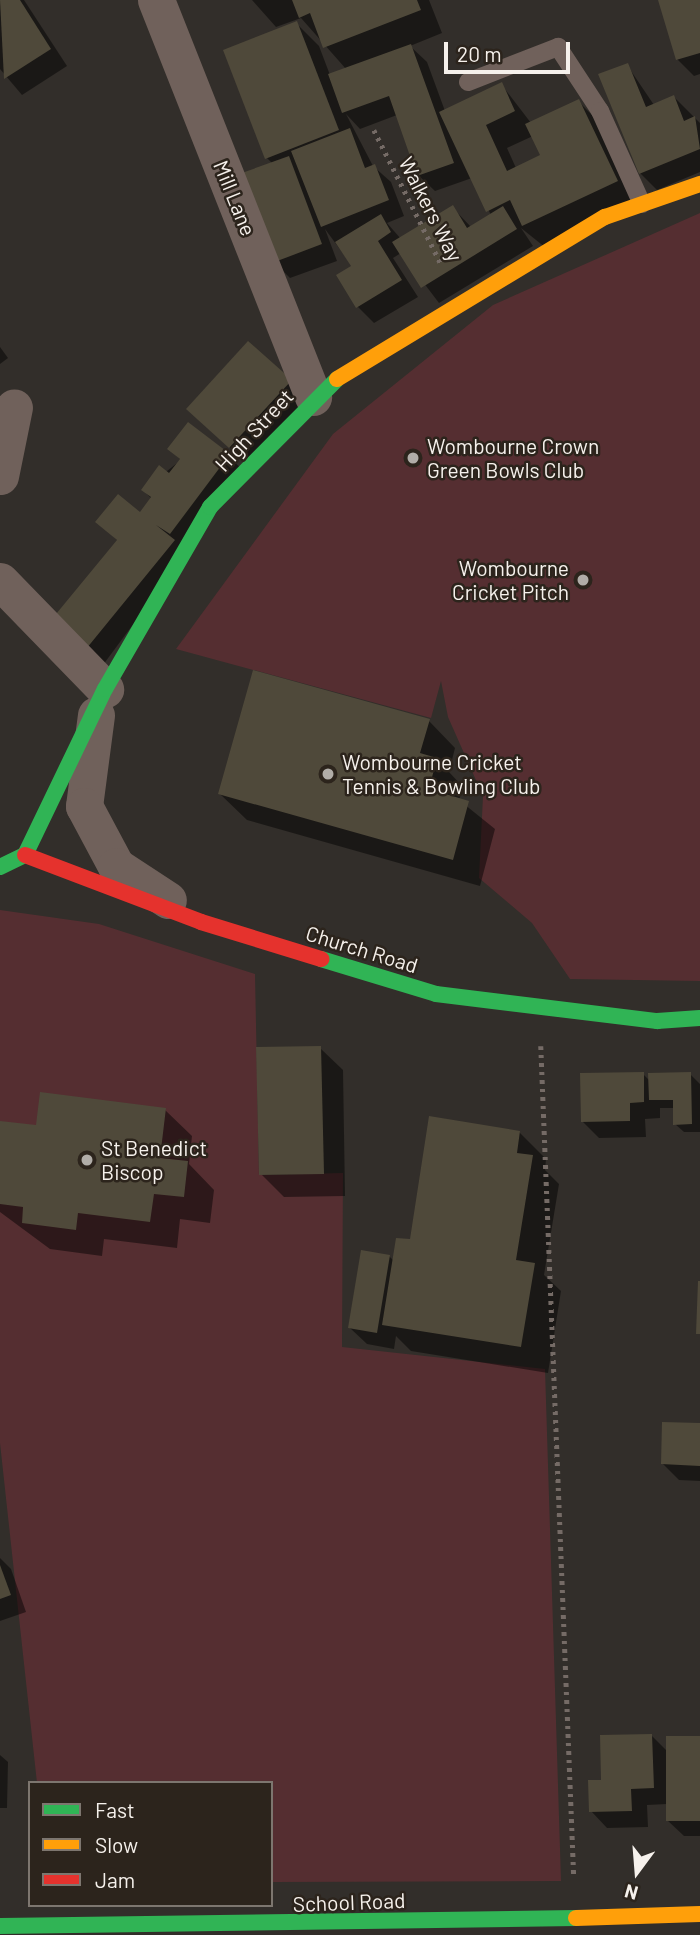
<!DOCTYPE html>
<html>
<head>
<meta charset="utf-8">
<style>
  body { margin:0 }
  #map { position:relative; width:700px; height:1935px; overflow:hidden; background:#322e2a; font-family:Barlow,sans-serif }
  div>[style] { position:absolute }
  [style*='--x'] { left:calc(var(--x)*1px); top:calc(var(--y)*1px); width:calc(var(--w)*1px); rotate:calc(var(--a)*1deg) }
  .green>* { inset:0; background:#552e31 }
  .shadow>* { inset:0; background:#0007 }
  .building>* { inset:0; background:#4f493a }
  .path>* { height:4.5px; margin-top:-2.25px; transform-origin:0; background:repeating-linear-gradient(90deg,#756b66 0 3.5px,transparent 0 8.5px) }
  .lane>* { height:18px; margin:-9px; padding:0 9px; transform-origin:9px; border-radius:9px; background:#70615b }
  .street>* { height:37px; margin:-18.5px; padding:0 18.5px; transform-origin:18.5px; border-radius:18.5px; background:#70615b }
  .fast>* { height:16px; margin:-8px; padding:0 8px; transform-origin:8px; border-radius:8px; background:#30b455 }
  .slow>* { height:16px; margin:-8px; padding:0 8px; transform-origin:8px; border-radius:8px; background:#ff9f0a }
  .jam>* { height:16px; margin:-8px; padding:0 8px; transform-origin:8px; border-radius:8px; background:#e5322d }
  .dots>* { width:19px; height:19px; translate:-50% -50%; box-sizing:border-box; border:4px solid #2c241c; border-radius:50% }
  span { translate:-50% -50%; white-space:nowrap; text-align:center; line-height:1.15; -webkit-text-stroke:5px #2c241c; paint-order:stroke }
  .street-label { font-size:21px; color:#f6f1ec }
  .poi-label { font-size:21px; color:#f6f1ec }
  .left { translate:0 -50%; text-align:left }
  .right { translate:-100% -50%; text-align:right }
  .legend { position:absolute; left:28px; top:1781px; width:245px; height:126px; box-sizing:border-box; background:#2c241c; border:2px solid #7d766f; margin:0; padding:9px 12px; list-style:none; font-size:21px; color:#f6f1ec }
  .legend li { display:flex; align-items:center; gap:14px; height:35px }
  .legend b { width:35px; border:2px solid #7d766f }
  .north { position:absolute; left:602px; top:1837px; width:70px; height:70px; -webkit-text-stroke:5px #2c241c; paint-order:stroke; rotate:196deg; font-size:19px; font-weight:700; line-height:28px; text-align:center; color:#f6f1ec }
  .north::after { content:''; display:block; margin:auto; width:24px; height:32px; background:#f6f1ec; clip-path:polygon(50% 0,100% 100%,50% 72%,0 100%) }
  .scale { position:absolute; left:444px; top:42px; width:126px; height:32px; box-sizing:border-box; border:4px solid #f6f1ec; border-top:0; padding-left:9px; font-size:21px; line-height:24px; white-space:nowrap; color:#f6f1ec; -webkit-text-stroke:5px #2c241c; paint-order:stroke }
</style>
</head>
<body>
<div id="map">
  <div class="green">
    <div style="clip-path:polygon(700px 213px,700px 981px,570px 979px,532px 923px,479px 878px,483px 796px,448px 717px,441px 681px,431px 718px,176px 649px,333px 434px,493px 305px)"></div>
    <div style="clip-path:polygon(0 910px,99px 924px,255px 974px,259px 1175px,343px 1173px,342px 1347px,545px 1369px,561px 1881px,271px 1882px,271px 1783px,37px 1783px,0 1443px)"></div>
  </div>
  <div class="shadow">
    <div style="clip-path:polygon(0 0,24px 0,67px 66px,22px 95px,0 69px)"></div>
    <div style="clip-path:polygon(evenodd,252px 0,429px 0,442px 33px,410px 46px,427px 62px,445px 111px,501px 84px,531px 123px,578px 101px,601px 124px,639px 204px,546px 248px,521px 228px,533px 246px,439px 303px,401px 253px,393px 258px,418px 297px,374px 323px,358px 307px,353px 267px,325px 229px,337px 261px,290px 278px,274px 262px,273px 164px,267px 158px,296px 23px,319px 46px,330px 75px,346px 69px,301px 18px,276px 27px,252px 0,346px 114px,360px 129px,397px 115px,418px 175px,435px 191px,472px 178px,491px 215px,471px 227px,452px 207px,401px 239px,387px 223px,404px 216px,391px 182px,373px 166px,346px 114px,252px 0,533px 136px,542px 156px,516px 168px,507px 148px,533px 136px)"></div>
    <div style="clip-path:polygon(660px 0,700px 0,700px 74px,694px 76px,677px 59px)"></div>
    <div style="clip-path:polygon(627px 65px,654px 105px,674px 97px,700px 123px,700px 172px,657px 190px,640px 173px)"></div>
    <div style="clip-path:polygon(249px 343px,307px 398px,247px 463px,205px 425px)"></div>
    <div style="clip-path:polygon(0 347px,8px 358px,0 364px)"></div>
    <div style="clip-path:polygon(188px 424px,246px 472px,100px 669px,66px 641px,118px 541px,98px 522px,140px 514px,152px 499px,143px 490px,181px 460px,169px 449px)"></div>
    <div style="clip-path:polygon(429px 721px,455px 748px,449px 772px,463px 787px,459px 800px,495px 829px,480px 886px,247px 820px,220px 794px)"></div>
    <div style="clip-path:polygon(320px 1048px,343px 1070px,345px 1196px,284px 1197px,261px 1174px)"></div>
    <div style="clip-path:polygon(643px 1074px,650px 1081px,690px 1074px,700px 1084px,700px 1132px,684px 1132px,675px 1124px,675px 1108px,660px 1108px,660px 1118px,645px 1119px,646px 1137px,599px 1138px,582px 1121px)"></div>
    <div style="clip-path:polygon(165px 1110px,192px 1136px,189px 1164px,214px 1190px,210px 1223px,180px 1219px,177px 1248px,104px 1239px,102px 1256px,50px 1249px,0 1212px,0 1122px,38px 1127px)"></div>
    <div style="clip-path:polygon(519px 1132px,546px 1159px,545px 1170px,559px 1184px,544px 1275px,561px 1291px,548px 1373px,411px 1351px,396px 1336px,394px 1349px,367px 1344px,350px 1328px,389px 1256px,394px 1261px)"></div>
    <div style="clip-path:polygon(700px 1425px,700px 1481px,679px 1480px,663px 1464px)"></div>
    <div style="clip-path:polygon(0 1558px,11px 1569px,26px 1612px,0 1621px)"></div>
    <div style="clip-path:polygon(652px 1736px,668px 1752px,700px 1738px,700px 1836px,684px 1836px,667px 1820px,667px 1804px,647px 1805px,648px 1827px,607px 1828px,591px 1811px,603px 1782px)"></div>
    <div style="clip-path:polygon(0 1755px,8px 1762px,7px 1808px,0 1808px)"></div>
  </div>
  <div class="building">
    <div style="clip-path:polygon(0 0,20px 0,51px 49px,4px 79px)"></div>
    <div style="clip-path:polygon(292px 0,417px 0,421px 10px,323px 48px,310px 13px,299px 18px)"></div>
    <div style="clip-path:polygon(658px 0,700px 0,700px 53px,676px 60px)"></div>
    <div style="clip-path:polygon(297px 21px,339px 130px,265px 159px,223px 50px)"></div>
    <div style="clip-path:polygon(411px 44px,454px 163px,417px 176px,389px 96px,342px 113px,328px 74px)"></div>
    <div style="clip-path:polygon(628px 63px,646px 107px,674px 95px,684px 121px,695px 116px,700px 149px,639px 174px,598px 74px)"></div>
    <div style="clip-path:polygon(502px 82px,515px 111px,486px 125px,507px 171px,540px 155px,525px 124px,579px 99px,618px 181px,522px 226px,510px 200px,486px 212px,439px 112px)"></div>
    <div style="clip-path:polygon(350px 128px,365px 168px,375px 164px,389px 200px,321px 227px,291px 151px)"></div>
    <div style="clip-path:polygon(289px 156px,322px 244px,272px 263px,239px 174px)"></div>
    <div style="clip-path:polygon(453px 205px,467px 228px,503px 206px,517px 229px,421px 288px,392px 242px)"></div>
    <div style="clip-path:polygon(381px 214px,391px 232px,378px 241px,402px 280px,356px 308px,336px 275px,351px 266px,335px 242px)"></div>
    <div style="clip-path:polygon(248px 341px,292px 380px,229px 448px,186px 409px)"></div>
    <div style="clip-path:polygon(188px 422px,230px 454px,170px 534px,156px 525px,175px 540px,82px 654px,47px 625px,117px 540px,95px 522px,118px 494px,140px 512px,151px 497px,141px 490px,159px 465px,169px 473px,180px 459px,167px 449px)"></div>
    <div style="clip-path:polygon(253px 670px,430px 719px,420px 753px,437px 758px,429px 789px,469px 801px,453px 860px,218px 794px)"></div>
    <div style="clip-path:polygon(321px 1046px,324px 1174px,259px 1175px,256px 1047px)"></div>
    <div style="clip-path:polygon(644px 1072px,644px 1102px,630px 1103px,630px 1121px,581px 1122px,580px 1073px)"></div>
    <div style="clip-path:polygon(691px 1072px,692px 1124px,673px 1125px,673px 1100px,649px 1100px,648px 1073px)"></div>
    <div style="clip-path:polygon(40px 1092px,166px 1108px,160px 1158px,188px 1161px,184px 1197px,154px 1194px,150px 1222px,78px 1213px,76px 1230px,22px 1223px,23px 1207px,0 1204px,0 1121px,36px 1125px)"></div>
    <div style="clip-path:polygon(429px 1116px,520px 1131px,517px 1153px,533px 1155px,516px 1260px,535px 1263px,521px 1347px,382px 1325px,396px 1238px,410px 1239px)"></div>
    <div style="clip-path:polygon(361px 1250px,390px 1255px,377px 1333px,348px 1328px)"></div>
    <div style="clip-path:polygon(698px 1281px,700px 1281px,700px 1334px,696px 1334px)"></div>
    <div style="clip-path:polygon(662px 1422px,700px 1423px,700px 1466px,661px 1464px)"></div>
    <div style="clip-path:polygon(0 1565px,11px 1595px,0 1599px)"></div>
    <div style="clip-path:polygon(652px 1734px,654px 1788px,631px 1789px,632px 1811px,589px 1812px,588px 1780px,601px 1780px,600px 1735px)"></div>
    <div style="clip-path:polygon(666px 1736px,700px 1736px,700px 1821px,666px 1821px)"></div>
  </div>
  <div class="path">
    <div style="--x:374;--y:130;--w:152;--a:63.4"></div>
    <div style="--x:541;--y:1046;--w:832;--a:87.73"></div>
  </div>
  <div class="lane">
    <div style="--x:468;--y:82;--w:97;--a:-21.3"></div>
    <div style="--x:558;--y:47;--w:77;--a:56.7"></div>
    <div style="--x:600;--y:111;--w:102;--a:65.7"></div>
  </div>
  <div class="street">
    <div style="--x:156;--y:0;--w:427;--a:68.4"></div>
    <div style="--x:0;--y:476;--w:70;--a:-78.5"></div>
    <div style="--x:0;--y:581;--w:151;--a:45.8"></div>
    <div style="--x:96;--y:715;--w:92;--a:97.5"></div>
    <div style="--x:84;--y:806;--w:68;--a:61.9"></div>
    <div style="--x:116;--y:866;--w:62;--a:33.2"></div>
  </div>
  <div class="fast">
    <div style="--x:0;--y:867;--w:28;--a:-26"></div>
    <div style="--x:25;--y:855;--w:184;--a:-64.3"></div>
    <div style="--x:105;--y:689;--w:210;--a:-60"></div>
    <div style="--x:210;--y:507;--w:180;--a:-45.2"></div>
    <div style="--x:321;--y:959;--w:120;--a:16.9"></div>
    <div style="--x:436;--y:994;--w:223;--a:7"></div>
    <div style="--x:657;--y:1021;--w:43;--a:-4"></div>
    <div style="--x:0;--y:1926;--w:576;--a:-0.8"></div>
  </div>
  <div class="slow">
    <div style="--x:337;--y:379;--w:313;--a:-31.2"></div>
    <div style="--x:605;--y:217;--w:101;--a:-19.2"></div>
    <div style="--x:576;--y:1918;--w:124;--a:-1.8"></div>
  </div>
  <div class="jam">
    <div style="--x:25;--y:855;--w:188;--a:20.8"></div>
    <div style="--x:201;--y:922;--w:126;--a:17.1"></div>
  </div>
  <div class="dots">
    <div style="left:413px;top:458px;background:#b1ada8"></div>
    <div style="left:583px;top:580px;background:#b1ada8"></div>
    <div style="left:328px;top:774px;background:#b1ada8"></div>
    <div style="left:87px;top:1160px;background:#b1ada8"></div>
  </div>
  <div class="street-label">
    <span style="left:235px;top:198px;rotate:68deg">Mill Lane</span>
    <span style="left:431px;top:209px;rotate:63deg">Walkers Way</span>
    <span style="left:254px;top:430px;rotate:-47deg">High Street</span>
    <span style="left:362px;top:949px;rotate:17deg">Church Road</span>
    <span style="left:349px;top:1902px;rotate:-2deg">School Road</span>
  </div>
  <div class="poi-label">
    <span class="left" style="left:427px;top:458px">Wombourne Crown<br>Green Bowls Club</span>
    <span class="right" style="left:569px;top:580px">Wombourne<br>Cricket Pitch</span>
    <span class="left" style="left:342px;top:774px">Wombourne Cricket<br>Tennis &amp; Bowling Club</span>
    <span class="left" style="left:101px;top:1160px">St Benedict<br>Biscop</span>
  </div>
  <ul class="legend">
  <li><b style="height:9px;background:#30b455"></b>Fast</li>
  <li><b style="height:9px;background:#ff9f0a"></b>Slow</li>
  <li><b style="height:9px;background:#e5322d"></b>Jam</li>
  </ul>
  <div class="north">N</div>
  <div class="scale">20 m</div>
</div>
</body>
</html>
